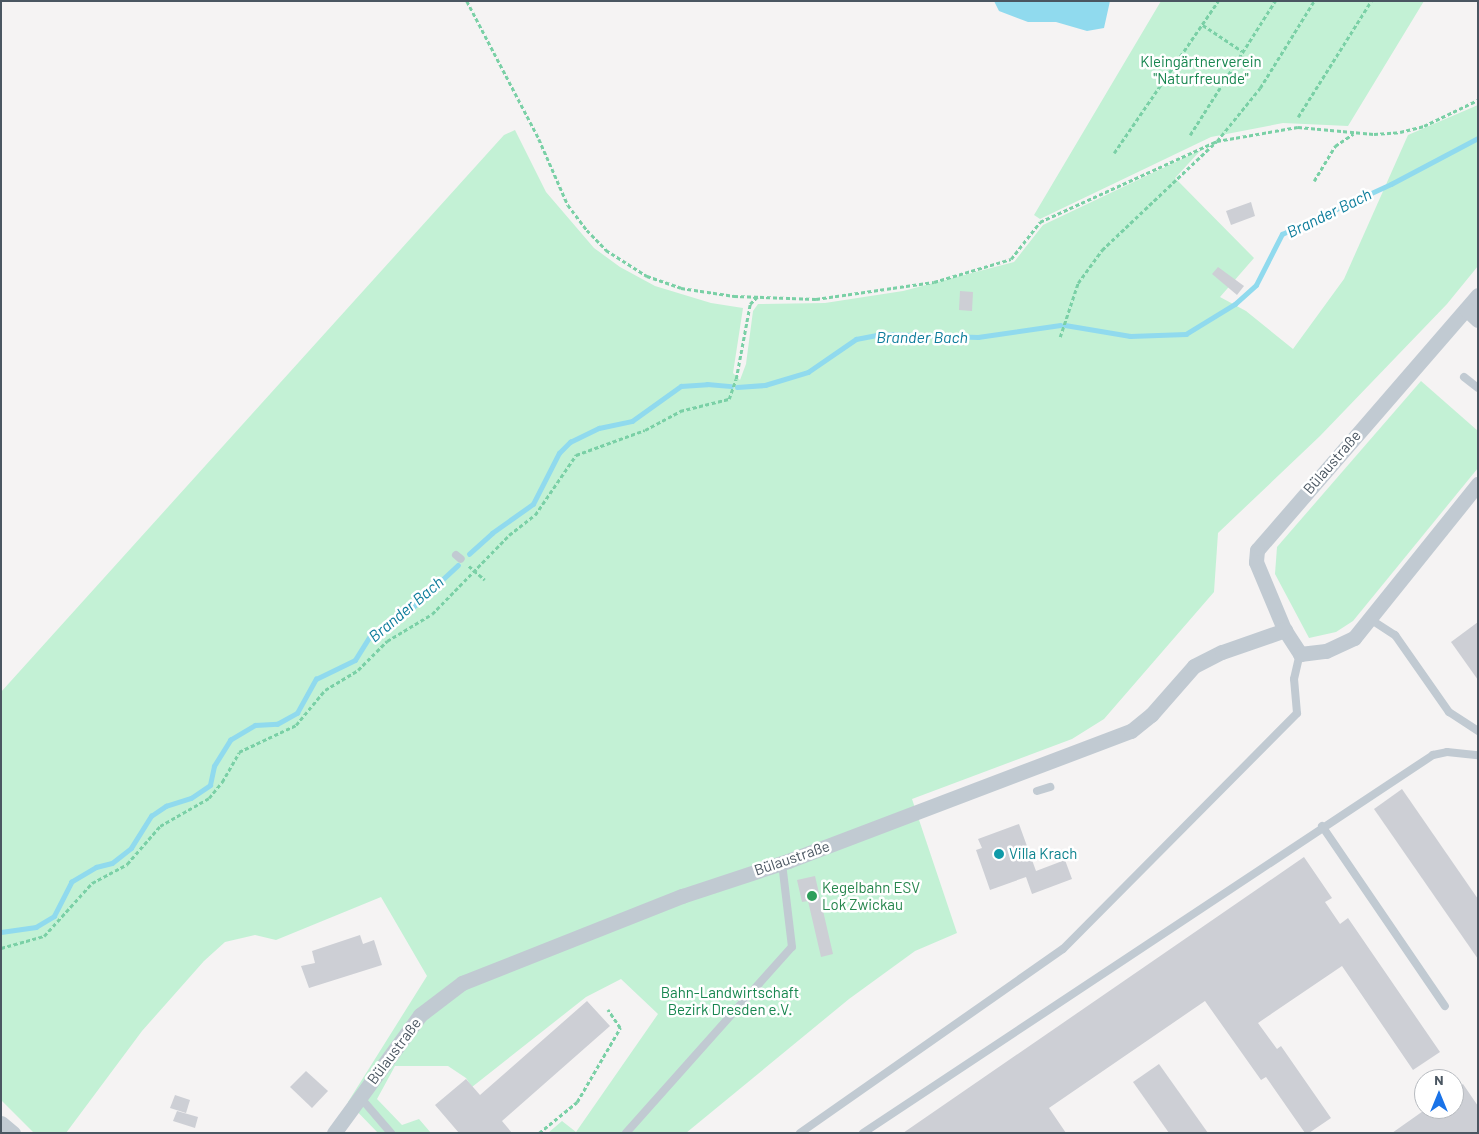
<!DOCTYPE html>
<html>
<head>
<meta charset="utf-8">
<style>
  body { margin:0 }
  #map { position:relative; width:1479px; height:1134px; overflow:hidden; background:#f5f3f3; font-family:Barlow,sans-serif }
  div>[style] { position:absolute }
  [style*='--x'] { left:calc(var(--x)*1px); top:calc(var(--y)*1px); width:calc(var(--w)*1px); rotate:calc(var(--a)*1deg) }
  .green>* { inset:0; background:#c3f1d5 }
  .water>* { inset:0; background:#90daee }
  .stream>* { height:4.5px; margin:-2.25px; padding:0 2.25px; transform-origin:2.25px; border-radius:2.25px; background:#90daee }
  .building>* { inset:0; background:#cdcfd5 }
  .path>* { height:2.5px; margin-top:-1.25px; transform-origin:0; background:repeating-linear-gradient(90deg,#7ad0a6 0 4px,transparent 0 6.5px) }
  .service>* { height:8px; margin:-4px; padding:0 4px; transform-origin:4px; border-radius:4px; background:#c1cad2 }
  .minor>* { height:15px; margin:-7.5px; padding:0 7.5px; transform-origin:7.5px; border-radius:7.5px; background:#c1cad2 }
  .dots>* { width:14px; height:14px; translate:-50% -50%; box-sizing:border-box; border:2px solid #fff; border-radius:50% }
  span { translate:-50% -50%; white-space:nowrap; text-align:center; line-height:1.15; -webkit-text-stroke:5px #fff; paint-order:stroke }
  .park-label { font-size:15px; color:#17864f }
  .street-label { font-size:15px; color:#4a5661 }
  .culture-label { font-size:15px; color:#0d838f }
  .left { translate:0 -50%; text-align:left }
  .leisure-label { font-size:15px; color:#27864d }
  .water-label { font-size:16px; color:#0c7c9b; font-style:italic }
  .frame { position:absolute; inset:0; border:2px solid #4a5661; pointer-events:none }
  .north { position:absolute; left:1414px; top:1069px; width:50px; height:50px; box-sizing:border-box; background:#fff; border:1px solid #b7bbc0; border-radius:50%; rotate:0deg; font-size:14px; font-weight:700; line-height:20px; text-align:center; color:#4a5661 }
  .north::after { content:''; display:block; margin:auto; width:18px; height:22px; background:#1a73e8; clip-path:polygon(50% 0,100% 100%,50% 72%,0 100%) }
</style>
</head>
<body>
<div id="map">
  <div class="green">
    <div style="clip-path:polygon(1161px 1px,1424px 1px,1348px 126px,1283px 123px,1211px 137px,1040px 219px,1034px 215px)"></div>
    <div style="clip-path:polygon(1478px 105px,1478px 266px,1447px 304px,1320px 436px,1218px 533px,1214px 592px,1104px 719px,1072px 739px,912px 799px,957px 933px,915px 951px,849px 999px,686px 1133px,548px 1133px,562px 1121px,576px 1132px,658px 1014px,621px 979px,586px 997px,472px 1087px,466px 1078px,448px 1066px,395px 1066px,377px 1099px,402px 1125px,419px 1119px,431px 1133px,378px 1133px,348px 1102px,427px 976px,381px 897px,276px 940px,255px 935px,225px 942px,204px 961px,142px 1031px,66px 1133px,34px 1133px,1px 1100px,1px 692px,504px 135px,515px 130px,546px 192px,594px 248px,620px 267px,655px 286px,711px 303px,743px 308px,733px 373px,740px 380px,746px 364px,753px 311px,758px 304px,825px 303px,903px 291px,1014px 262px,1043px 225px,1201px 150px,1175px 178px,1254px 258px,1220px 297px,1246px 311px,1293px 349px,1344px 279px,1408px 135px)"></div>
    <div style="clip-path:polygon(1421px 381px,1478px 431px,1478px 468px,1353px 621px,1336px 632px,1309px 638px,1275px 574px,1277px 547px)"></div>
  </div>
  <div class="water">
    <div style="clip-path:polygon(994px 1px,1110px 1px,1104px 28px,1087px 31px,1056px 22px,1028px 22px,999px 11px)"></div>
  </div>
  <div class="stream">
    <div style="--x:1065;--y:325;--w:66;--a:9.6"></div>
    <div style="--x:1130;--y:336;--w:56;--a:-2"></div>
    <div style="--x:1186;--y:334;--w:57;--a:-31.5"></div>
    <div style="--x:1235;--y:304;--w:28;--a:-42"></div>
    <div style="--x:1256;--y:285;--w:57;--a:-63"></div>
    <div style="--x:1282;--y:234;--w:120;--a:-24.6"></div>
    <div style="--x:1391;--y:184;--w:98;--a:-27.9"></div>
    <div style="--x:737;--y:387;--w:28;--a:-4"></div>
    <div style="--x:765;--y:385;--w:45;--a:-16.8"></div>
    <div style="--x:808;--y:372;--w:58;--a:-34.5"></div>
    <div style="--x:856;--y:339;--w:26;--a:-11"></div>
    <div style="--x:882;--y:334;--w:96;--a:1.8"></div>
    <div style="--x:978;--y:337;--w:83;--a:-8.3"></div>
    <div style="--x:469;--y:554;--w:31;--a:-42"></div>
    <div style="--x:492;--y:533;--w:50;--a:-35.3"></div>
    <div style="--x:533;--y:504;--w:57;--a:-63"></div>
    <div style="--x:559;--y:453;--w:16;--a:-45"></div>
    <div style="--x:570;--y:442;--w:32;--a:-26"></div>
    <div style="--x:599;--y:428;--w:34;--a:-12"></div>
    <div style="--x:632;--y:421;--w:60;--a:-35.5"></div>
    <div style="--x:681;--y:386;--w:26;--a:-4"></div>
    <div style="--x:707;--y:384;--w:24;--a:5"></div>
    <div style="--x:1;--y:932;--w:35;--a:-8"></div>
    <div style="--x:36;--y:927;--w:21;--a:-31"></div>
    <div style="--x:54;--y:916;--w:38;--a:-63"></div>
    <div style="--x:71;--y:882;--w:29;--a:-31"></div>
    <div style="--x:96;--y:867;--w:16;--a:-14"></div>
    <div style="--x:112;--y:863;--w:24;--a:-38"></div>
    <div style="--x:131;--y:848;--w:38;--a:-58"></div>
    <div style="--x:151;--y:816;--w:18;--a:-34"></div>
    <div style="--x:166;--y:806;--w:26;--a:-18"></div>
    <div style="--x:191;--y:798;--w:23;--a:-34"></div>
    <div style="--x:210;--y:785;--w:19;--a:-78"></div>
    <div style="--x:214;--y:766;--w:31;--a:-58"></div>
    <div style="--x:230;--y:740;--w:29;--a:-31"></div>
    <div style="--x:255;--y:725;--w:22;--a:-3"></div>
    <div style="--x:277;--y:724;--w:23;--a:-29"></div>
    <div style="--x:297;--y:713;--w:39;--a:-61"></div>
    <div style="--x:316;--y:679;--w:43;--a:-26"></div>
    <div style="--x:355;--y:660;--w:26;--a:-58"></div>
    <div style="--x:369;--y:638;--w:51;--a:-34.6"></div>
    <div style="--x:411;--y:609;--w:64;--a:-43.1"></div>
  </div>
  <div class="building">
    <div style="clip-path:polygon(1251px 202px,1255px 216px,1231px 225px,1226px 211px)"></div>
    <div style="clip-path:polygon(1218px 267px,1244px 286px,1237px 295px,1212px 274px)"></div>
    <div style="clip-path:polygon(960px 291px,973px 292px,972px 311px,959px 310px)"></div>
    <div style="clip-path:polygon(1478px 622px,1478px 680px,1451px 642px)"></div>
    <div style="clip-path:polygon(1402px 789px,1478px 899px,1478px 959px,1374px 809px)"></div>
    <div style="clip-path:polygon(1019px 824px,1036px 871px,1065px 860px,1072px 879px,1032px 894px,1026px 877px,990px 890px,976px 850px,982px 848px,978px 839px)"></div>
    <div style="clip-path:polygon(1304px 857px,1332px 898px,1325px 902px,1340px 924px,1348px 918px,1440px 1052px,1413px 1070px,1342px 966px,1258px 1023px,1277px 1049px,1281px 1046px,1331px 1118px,1309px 1133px,1305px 1133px,1266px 1077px,1261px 1080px,1205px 1001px,1049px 1108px,1066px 1133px,903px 1133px)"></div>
    <div style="clip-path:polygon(815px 876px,833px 954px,821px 957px,808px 901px,802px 902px,797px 880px)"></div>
    <div style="clip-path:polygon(360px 935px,363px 944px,374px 940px,382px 965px,309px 988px,301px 966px,315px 963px,312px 951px)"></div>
    <div style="clip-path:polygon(587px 1001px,610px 1026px,502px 1121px,512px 1133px,459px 1133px,435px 1105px,466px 1079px,480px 1095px)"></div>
    <div style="clip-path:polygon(1159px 1064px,1208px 1133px,1169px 1133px,1133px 1082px)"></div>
    <div style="clip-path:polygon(306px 1071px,328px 1091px,312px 1108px,290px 1087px)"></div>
    <div style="clip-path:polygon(1463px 1084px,1478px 1106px,1478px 1133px,1392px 1133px,1426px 1109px,1454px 1109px,1454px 1090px)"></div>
    <div style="clip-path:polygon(175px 1095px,190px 1100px,186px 1113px,170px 1108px)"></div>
    <div style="clip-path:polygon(177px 1111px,198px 1117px,195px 1128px,173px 1121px)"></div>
  </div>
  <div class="path">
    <div style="--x:467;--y:1;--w:156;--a:62.4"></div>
    <div style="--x:539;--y:139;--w:72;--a:66.3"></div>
    <div style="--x:568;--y:205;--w:31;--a:53"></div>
    <div style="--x:587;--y:230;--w:28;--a:46"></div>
    <div style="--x:606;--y:250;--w:49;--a:32.4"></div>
    <div style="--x:647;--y:276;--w:36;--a:19"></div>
    <div style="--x:681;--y:288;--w:54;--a:8.6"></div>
    <div style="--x:734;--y:296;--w:82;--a:2.1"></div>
    <div style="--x:816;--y:299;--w:119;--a:-8.2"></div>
    <div style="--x:934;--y:282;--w:80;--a:-16.6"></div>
    <div style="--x:1011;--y:259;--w:47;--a:-51.9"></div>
    <div style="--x:1040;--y:222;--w:195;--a:-24.6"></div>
    <div style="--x:1217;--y:141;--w:82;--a:-9.8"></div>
    <div style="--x:1298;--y:127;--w:76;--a:5.3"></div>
    <div style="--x:1374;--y:134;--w:26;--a:-4"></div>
    <div style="--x:1400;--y:132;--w:25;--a:-14"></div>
    <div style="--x:1424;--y:126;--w:60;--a:-25.7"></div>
    <div style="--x:1203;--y:25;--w:47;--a:33.7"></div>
    <div style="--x:1298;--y:117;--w:137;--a:-57.8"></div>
    <div style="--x:1190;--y:135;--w:159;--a:-57.6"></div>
    <div style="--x:1114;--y:153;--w:184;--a:-55.6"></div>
    <div style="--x:1314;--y:181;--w:41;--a:-59"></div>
    <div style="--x:1335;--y:146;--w:22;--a:-34"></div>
    <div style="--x:1060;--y:337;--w:57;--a:-71.6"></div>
    <div style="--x:1078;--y:283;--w:41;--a:-54"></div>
    <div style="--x:1102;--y:250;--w:158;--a:-43.5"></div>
    <div style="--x:1217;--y:141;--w:68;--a:-50.9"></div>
    <div style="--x:1260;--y:88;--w:102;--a:-58.2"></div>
    <div style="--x:469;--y:566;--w:21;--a:41"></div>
    <div style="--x:1;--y:948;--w:45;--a:-15.6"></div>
    <div style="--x:44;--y:936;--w:72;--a:-47.8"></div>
    <div style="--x:92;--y:883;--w:40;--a:-28"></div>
    <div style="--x:127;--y:864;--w:50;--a:-49"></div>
    <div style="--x:160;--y:826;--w:56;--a:-29.7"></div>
    <div style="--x:209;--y:798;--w:21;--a:-51"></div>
    <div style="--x:222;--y:782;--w:34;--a:-60"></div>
    <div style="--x:239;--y:752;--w:63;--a:-25.3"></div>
    <div style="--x:296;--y:725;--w:45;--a:-50.4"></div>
    <div style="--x:325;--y:690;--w:39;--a:-31"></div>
    <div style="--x:358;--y:670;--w:41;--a:-45"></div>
    <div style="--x:387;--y:641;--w:52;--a:-31"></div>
    <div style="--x:432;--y:614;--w:110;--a:-45.7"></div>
    <div style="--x:509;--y:535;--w:33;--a:-38"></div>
    <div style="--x:535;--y:515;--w:73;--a:-55.7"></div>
    <div style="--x:576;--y:455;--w:73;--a:-19.9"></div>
    <div style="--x:645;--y:430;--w:40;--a:-28"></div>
    <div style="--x:680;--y:411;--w:50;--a:-13.8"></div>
    <div style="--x:729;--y:399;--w:21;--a:-71"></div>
    <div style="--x:736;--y:379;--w:76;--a:-79.4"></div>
    <div style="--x:750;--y:304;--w:11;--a:-45"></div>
    <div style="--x:539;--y:1133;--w:49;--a:-39.2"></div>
    <div style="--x:577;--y:1102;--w:86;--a:-59.8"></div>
    <div style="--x:620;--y:1028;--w:22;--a:-124"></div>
  </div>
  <div class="service">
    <div style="--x:1464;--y:377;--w:18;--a:38"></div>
    <div style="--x:456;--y:555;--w:6;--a:39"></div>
    <div style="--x:1370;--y:619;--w:30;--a:33"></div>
    <div style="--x:1395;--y:635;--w:94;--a:55"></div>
    <div style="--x:1449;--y:712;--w:35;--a:33"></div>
    <div style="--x:1037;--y:791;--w:14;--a:-17"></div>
    <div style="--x:1322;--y:826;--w:218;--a:55.7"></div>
    <div style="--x:360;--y:1097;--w:48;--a:49.3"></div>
    <div style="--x:626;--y:1133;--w:249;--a:-48.3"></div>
    <div style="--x:792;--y:947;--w:85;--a:-96.8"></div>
    <div style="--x:800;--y:1133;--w:321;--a:-35"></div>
    <div style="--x:1063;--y:949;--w:332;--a:-45.2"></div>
    <div style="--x:1297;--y:713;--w:34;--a:-95"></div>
    <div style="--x:1294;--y:679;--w:26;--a:-77"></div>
    <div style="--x:863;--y:1133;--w:684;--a:-33.55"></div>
    <div style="--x:1433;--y:755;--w:14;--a:-12"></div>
    <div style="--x:1447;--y:752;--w:31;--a:6"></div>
  </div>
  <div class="minor">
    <div style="--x:1478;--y:295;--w:337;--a:130.9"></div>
    <div style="--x:1257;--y:550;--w:12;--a:95"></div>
    <div style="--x:1256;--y:562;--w:73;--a:67.3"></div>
    <div style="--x:1284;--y:629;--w:30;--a:57"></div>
    <div style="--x:1300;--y:654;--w:26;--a:-7"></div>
    <div style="--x:1326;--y:651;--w:31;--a:-25"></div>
    <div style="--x:1354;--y:638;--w:198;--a:-51.2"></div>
    <div style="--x:1466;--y:309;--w:16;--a:43"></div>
    <div style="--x:1;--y:1123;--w:16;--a:40"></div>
    <div style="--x:334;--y:1133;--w:146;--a:-53.9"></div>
    <div style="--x:420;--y:1015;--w:53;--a:-37.3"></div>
    <div style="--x:462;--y:983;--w:237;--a:-21.6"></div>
    <div style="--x:682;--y:896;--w:112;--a:-18.3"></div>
    <div style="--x:788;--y:861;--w:367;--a:-20.8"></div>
    <div style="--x:1131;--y:731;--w:26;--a:-39"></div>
    <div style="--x:1151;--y:715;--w:65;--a:-48.7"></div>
    <div style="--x:1194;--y:666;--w:31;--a:-27"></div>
    <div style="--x:1222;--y:652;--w:67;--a:-19.2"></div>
  </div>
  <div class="dots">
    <div style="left:999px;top:854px;background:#0f9aa8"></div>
    <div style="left:812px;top:896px;background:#2e9e5b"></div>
  </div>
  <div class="park-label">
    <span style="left:1201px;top:70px">Kleingärtnerverein<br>"Naturfreunde"</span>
    <span style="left:730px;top:1001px">Bahn-Landwirtschaft<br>Bezirk Dresden e.V.</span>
  </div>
  <div class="street-label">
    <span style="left:1332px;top:462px;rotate:-49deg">Bülaustraße</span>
    <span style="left:792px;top:858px;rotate:-19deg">Bülaustraße</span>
    <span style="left:394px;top:1051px;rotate:-53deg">Bülaustraße</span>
  </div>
  <div class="culture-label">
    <span class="left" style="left:1009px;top:854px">Villa Krach</span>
  </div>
  <div class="leisure-label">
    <span class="left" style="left:822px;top:896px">Kegelbahn ESV<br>Lok Zwickau</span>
  </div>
  <div class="water-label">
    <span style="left:1329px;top:213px;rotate:-26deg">Brander Bach</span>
    <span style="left:922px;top:337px">Brander Bach</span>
    <span style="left:406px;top:609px;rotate:-40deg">Brander Bach</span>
  </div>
  <div class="frame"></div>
  <div class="north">N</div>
</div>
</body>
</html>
